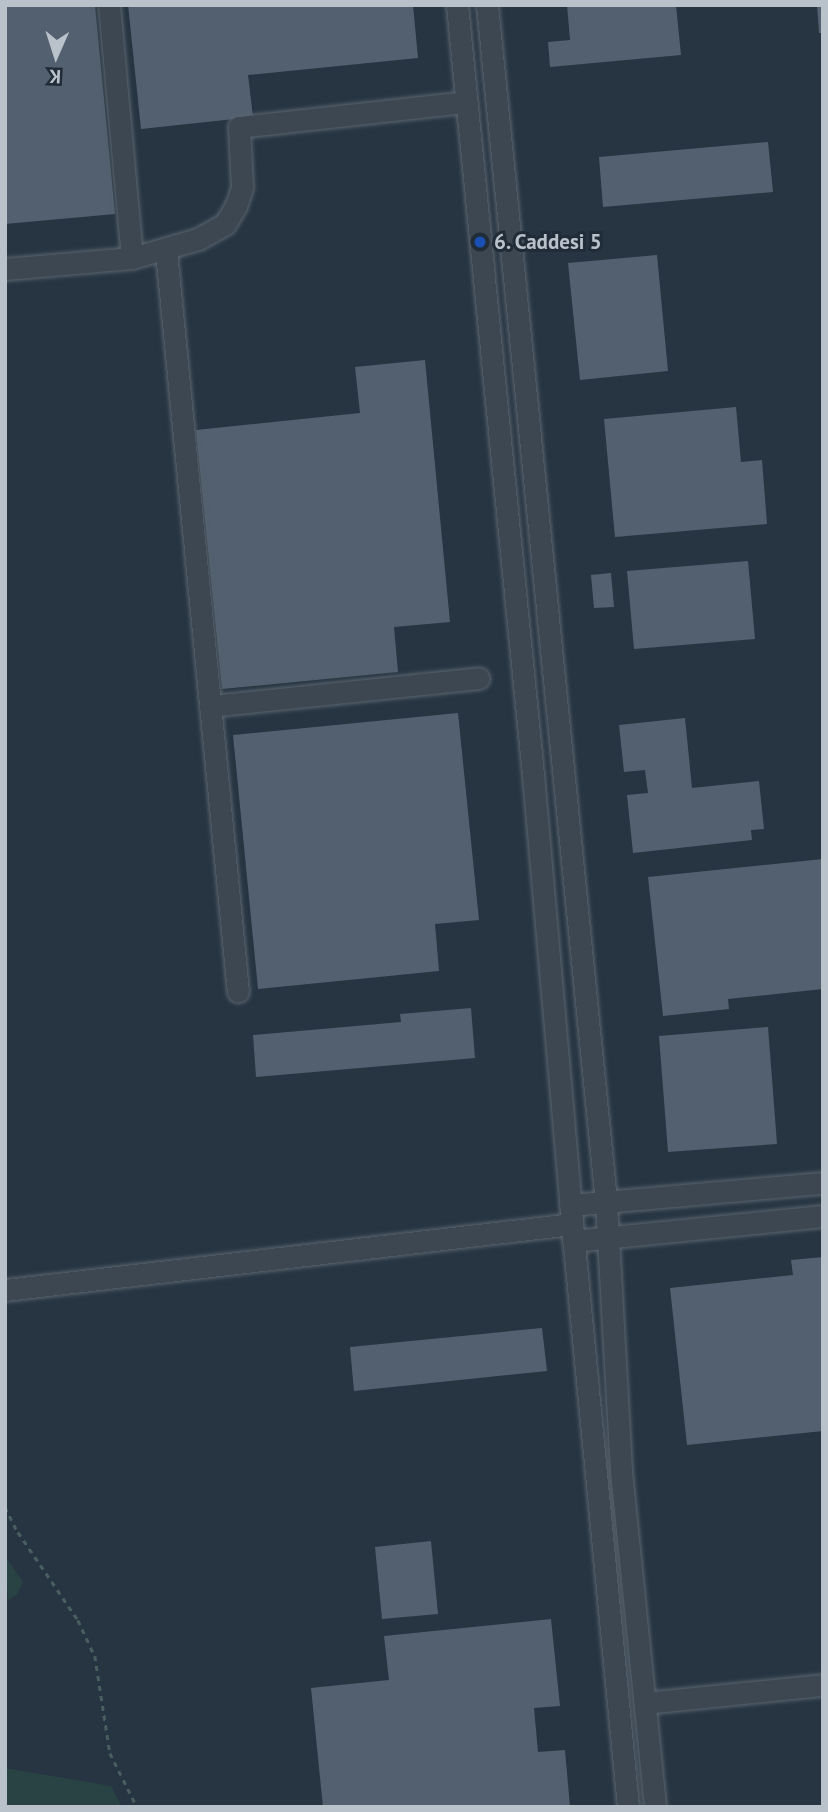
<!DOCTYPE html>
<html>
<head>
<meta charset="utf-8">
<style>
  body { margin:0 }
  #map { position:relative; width:828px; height:1812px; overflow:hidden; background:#273542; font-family:"PT Sans",sans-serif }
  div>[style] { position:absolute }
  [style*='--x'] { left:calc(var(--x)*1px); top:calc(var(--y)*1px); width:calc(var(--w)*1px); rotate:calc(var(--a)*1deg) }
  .green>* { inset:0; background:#294243 }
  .building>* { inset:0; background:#53606f }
  .path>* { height:2.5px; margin-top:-1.25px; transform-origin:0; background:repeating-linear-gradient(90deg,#485e5f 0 5px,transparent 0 10px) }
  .roads { filter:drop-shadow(0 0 2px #5a656f) drop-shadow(0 0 2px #5a656f) }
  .minor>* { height:21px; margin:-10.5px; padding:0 10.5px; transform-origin:10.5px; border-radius:10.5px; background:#3c4751 }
  .dots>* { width:19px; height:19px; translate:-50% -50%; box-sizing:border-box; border:4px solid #202c37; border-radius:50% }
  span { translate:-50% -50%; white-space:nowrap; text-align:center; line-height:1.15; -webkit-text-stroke:6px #202c37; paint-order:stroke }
  .poi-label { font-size:21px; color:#b9c2cb; font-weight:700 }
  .left { translate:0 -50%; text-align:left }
  .frame { position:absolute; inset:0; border:7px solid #b9c2cb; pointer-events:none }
  .north { position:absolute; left:21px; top:21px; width:70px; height:70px; -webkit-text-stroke:5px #202c37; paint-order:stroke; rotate:183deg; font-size:19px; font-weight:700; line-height:28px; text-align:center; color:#b9c2cb }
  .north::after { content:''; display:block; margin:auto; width:24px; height:32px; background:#b9c2cb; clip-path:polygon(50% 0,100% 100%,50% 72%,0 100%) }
</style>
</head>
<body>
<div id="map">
  <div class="green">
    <div style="clip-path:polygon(5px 1556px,23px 1582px,17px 1595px,8px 1600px)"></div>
    <div style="clip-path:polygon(5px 1768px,111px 1786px,122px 1807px,5px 1807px)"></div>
  </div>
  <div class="building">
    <div style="clip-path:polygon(5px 5px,95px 5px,115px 214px,5px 224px)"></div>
    <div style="clip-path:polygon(128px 5px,413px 5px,418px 58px,248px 75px,253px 117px,141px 129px)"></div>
    <div style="clip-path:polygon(567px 5px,676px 5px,681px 55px,550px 67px,548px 42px,570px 40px)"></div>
    <div style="clip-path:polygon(817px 5px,823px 5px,823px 33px,819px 33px)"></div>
    <div style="clip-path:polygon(768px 142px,773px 192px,603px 207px,599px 157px)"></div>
    <div style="clip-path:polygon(657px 255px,668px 371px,580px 380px,568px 263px)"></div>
    <div style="clip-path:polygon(425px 360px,450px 622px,394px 627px,398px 672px,222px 689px,196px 430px,360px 413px,355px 367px)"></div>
    <div style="clip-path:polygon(736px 407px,741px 462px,762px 460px,767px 524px,615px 537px,604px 419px)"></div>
    <div style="clip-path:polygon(748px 561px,755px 639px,634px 649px,627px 571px)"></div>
    <div style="clip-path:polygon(611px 573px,614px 607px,594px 608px,591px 575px)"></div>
    <div style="clip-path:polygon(458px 713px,479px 920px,435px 924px,439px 971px,258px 989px,233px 735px)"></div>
    <div style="clip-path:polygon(685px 718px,692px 788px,759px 781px,764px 829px,751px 830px,752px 840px,633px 853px,627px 795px,648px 793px,645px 770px,624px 772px,619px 725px)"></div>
    <div style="clip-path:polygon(823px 859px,823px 989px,728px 999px,729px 1009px,663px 1016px,648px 877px)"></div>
    <div style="clip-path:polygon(471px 1008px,475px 1058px,256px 1077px,253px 1035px,401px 1022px,400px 1014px)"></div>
    <div style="clip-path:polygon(768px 1027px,777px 1144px,668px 1152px,659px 1036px)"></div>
    <div style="clip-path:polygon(823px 1257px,823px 1431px,687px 1445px,670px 1288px,793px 1275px,791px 1260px)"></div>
    <div style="clip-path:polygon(542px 1328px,547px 1371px,354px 1391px,350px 1347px)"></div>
    <div style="clip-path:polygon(431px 1541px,438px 1614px,382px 1619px,375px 1547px)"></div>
    <div style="clip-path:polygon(551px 1619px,560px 1706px,534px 1708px,538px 1752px,565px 1750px,570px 1807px,323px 1807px,311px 1688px,389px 1680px,384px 1636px)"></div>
  </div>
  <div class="path">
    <div style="--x:5;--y:1507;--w:28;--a:63"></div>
    <div style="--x:18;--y:1532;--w:107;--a:55.7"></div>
    <div style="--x:78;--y:1620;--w:40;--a:65"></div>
    <div style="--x:95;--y:1656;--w:98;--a:81.2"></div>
    <div style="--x:110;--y:1753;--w:60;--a:63.4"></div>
  </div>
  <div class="roads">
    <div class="minor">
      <div style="--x:109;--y:5;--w:254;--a:84.8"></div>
      <div style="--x:457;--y:5;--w:774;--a:84.36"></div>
      <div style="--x:533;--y:775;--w:451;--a:85"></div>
      <div style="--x:572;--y:1224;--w:586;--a:84.51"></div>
      <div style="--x:487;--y:5;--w:1203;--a:84.32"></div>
      <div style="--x:606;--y:1202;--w:269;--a:86.8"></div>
      <div style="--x:621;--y:1471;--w:338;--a:84.2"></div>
      <div style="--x:166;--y:251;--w:744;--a:84.45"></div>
      <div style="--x:5;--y:269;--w:127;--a:-5"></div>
      <div style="--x:132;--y:258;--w:69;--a:-16.1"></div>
      <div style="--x:198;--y:239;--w:31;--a:-29"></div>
      <div style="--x:225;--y:224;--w:21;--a:-59"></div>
      <div style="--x:236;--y:206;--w:20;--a:-72"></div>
      <div style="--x:242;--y:187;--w:60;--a:-92.9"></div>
      <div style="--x:239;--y:127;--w:228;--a:-6.3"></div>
      <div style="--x:210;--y:706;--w:270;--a:-5.9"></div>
      <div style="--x:570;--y:1205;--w:254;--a:-5"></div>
      <div style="--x:573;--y:1241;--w:251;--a:-5.7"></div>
      <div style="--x:5;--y:1290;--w:571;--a:-6.64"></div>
      <div style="--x:645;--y:1703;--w:179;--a:-5.8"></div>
    </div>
  </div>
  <div class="dots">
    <div style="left:480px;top:242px;background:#1a4fb4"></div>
  </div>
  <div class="poi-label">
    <span class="left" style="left:494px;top:242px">6. Caddesi 5</span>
  </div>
  <div class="frame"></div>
  <div class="north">K</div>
</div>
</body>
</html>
